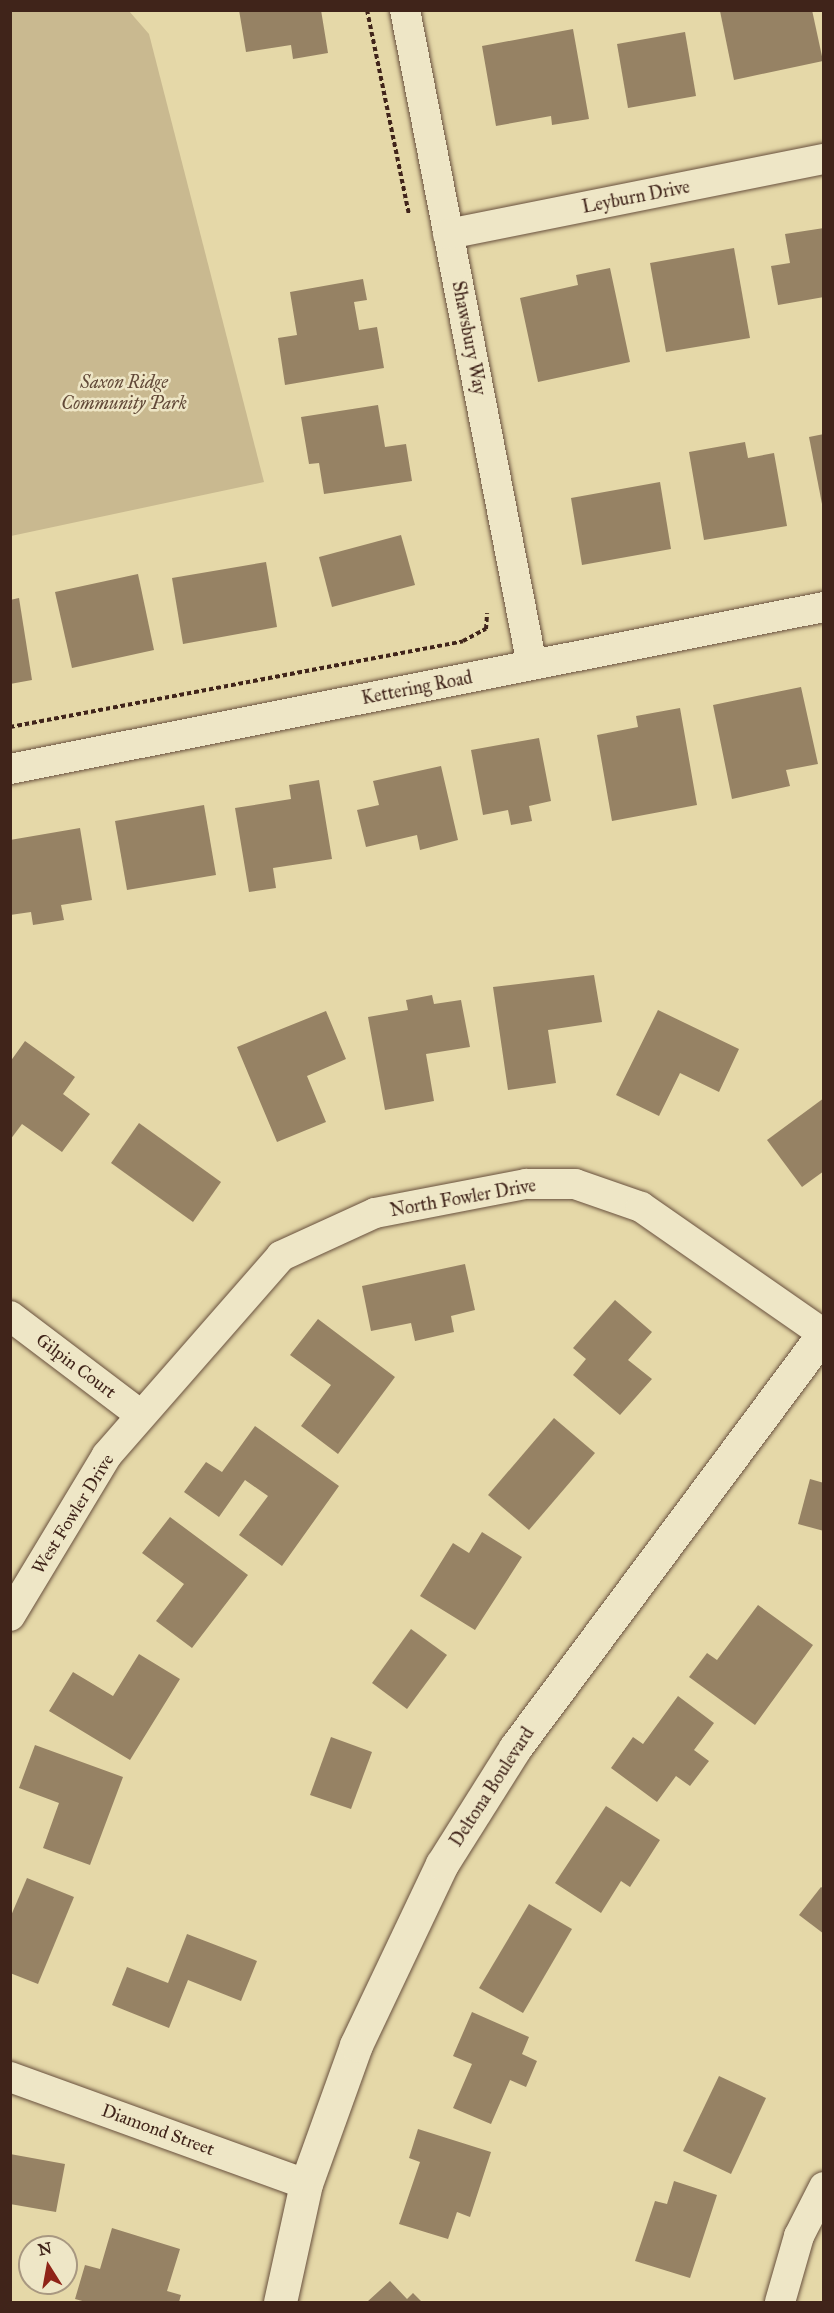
<!DOCTYPE html>
<html>
<head>
<meta charset="utf-8">
<style>
  body { margin:0 }
  #map { position:relative; width:834px; height:2313px; overflow:hidden; background:#e5d8a8; font-family:"IM FELL Great Primer",serif }
  div>[style] { position:absolute }
  [style*='--x'] { left:calc(var(--x)*1px); top:calc(var(--y)*1px); width:calc(var(--w)*1px); rotate:calc(var(--a)*1deg) }
  .green>* { inset:0; background:#c9b990 }
  .building>* { inset:0; background:#968264 }
  .path>* { height:4px; margin-top:-2px; transform-origin:0; background:repeating-linear-gradient(90deg,#40241a 0 4.5px,transparent 0 7.5px) }
  .roads { filter:drop-shadow(0 0 2px #69513e) drop-shadow(0 0 2px #69513e) }
  .minor>* { height:30px; margin:-15px; padding:0 15px; transform-origin:15px; border-radius:15px; background:#eee6c6 }
  .tertiary>* { height:33px; margin:-16.5px; padding:0 16.5px; transform-origin:16.5px; border-radius:16.5px; background:#eee6c6 }
  span { translate:-50% -50%; white-space:nowrap; text-align:center; line-height:1.15; -webkit-text-stroke:5px #eee6c6; paint-order:stroke }
  .street-label { font-size:18px; color:#40241a }
  .park-label { font-size:18px; color:#624938; font-style:italic }
  .frame { position:absolute; inset:0; border:12px solid #40241a; pointer-events:none }
  .north { position:absolute; left:18px; top:2235px; width:60px; height:60px; box-sizing:border-box; background:#eee6c6; border:2px solid #a89881; border-radius:50%; rotate:349deg; font-size:16px; font-weight:700; line-height:24px; text-align:center; color:#40241a }
  .north::after { content:''; display:block; margin:auto; width:21px; height:27px; background:#8f2418; clip-path:polygon(50% 0,100% 100%,50% 72%,0 100%) }
</style>
</head>
<body>
<div id="map">
  <div class="green">
    <div style="clip-path:polygon(11px 10px,129px 11px,149px 34px,264px 482px,11px 536px)"></div>
  </div>
  <div class="building">
    <div style="clip-path:polygon(239px 10px,321px 10px,328px 53px,293px 59px,291px 45px,246px 52px)"></div>
    <div style="clip-path:polygon(812px 10px,823px 61px,734px 80px,720px 11px)"></div>
    <div style="clip-path:polygon(573px 29px,589px 119px,552px 125px,551px 116px,496px 126px,482px 46px)"></div>
    <div style="clip-path:polygon(685px 32px,696px 96px,628px 108px,617px 44px)"></div>
    <div style="clip-path:polygon(824px 228px,824px 297px,778px 305px,771px 266px,790px 263px,785px 234px)"></div>
    <div style="clip-path:polygon(734px 248px,750px 338px,666px 352px,650px 263px)"></div>
    <div style="clip-path:polygon(610px 268px,630px 362px,538px 382px,520px 298px,578px 285px,576px 275px)"></div>
    <div style="clip-path:polygon(363px 279px,367px 300px,354px 302px,359px 330px,377px 327px,384px 368px,285px 385px,278px 338px,297px 335px,290px 292px)"></div>
    <div style="clip-path:polygon(378px 405px,385px 447px,406px 444px,412px 481px,324px 494px,319px 463px,309px 464px,301px 417px)"></div>
    <div style="clip-path:polygon(824px 434px,824px 504px,822px 504px,809px 437px)"></div>
    <div style="clip-path:polygon(745px 442px,748px 458px,774px 453px,787px 526px,704px 540px,689px 452px)"></div>
    <div style="clip-path:polygon(660px 482px,671px 549px,582px 565px,571px 498px)"></div>
    <div style="clip-path:polygon(401px 535px,415px 585px,332px 607px,319px 557px)"></div>
    <div style="clip-path:polygon(266px 562px,277px 627px,183px 644px,172px 578px)"></div>
    <div style="clip-path:polygon(138px 574px,154px 650px,72px 668px,55px 592px)"></div>
    <div style="clip-path:polygon(19px 598px,32px 680px,10px 684px,10px 600px)"></div>
    <div style="clip-path:polygon(801px 687px,818px 764px,786px 770px,790px 786px,732px 799px,713px 705px)"></div>
    <div style="clip-path:polygon(680px 708px,697px 805px,612px 821px,597px 735px,638px 727px,636px 716px)"></div>
    <div style="clip-path:polygon(539px 738px,551px 801px,529px 806px,532px 821px,511px 825px,508px 810px,483px 815px,471px 750px)"></div>
    <div style="clip-path:polygon(441px 766px,458px 840px,420px 850px,417px 835px,366px 847px,357px 810px,379px 805px,373px 781px)"></div>
    <div style="clip-path:polygon(319px 780px,332px 859px,273px 868px,276px 888px,249px 892px,235px 808px,291px 799px,289px 785px)"></div>
    <div style="clip-path:polygon(204px 805px,216px 875px,127px 890px,115px 821px)"></div>
    <div style="clip-path:polygon(80px 828px,92px 900px,61px 905px,64px 920px,33px 925px,31px 912px,10px 915px,10px 840px)"></div>
    <div style="clip-path:polygon(594px 975px,602px 1022px,548px 1030px,556px 1083px,508px 1090px,493px 987px)"></div>
    <div style="clip-path:polygon(432px 995px,434px 1004px,461px 1000px,470px 1047px,426px 1054px,434px 1101px,385px 1110px,368px 1017px,408px 1010px,406px 1000px)"></div>
    <div style="clip-path:polygon(658px 1010px,739px 1049px,719px 1092px,680px 1073px,659px 1116px,616px 1095px)"></div>
    <div style="clip-path:polygon(326px 1011px,346px 1059px,307px 1076px,326px 1122px,277px 1142px,237px 1047px)"></div>
    <div style="clip-path:polygon(25px 1041px,75px 1077px,63px 1094px,90px 1114px,62px 1152px,22px 1124px,10px 1140px,10px 1062px)"></div>
    <div style="clip-path:polygon(824px 1098px,824px 1171px,802px 1187px,767px 1140px)"></div>
    <div style="clip-path:polygon(139px 1123px,221px 1182px,193px 1222px,111px 1163px)"></div>
    <div style="clip-path:polygon(465px 1264px,475px 1310px,451px 1316px,454px 1332px,415px 1341px,411px 1323px,371px 1331px,362px 1286px)"></div>
    <div style="clip-path:polygon(615px 1300px,652px 1332px,628px 1360px,652px 1379px,620px 1415px,573px 1375px,586px 1359px,573px 1348px)"></div>
    <div style="clip-path:polygon(318px 1319px,395px 1377px,338px 1454px,301px 1426px,331px 1385px,290px 1355px)"></div>
    <div style="clip-path:polygon(554px 1418px,595px 1453px,529px 1530px,488px 1495px)"></div>
    <div style="clip-path:polygon(255px 1426px,339px 1486px,282px 1566px,239px 1535px,268px 1496px,245px 1480px,219px 1517px,184px 1492px,206px 1462px,222px 1472px)"></div>
    <div style="clip-path:polygon(810px 1479px,824px 1483px,824px 1531px,798px 1524px)"></div>
    <div style="clip-path:polygon(170px 1517px,248px 1575px,192px 1648px,156px 1621px,184px 1584px,142px 1553px)"></div>
    <div style="clip-path:polygon(482px 1532px,522px 1557px,475px 1630px,420px 1596px,453px 1543px,469px 1553px)"></div>
    <div style="clip-path:polygon(758px 1605px,813px 1645px,755px 1725px,689px 1677px,707px 1653px,717px 1660px)"></div>
    <div style="clip-path:polygon(411px 1629px,447px 1655px,407px 1709px,372px 1683px)"></div>
    <div style="clip-path:polygon(139px 1654px,180px 1679px,130px 1760px,49px 1711px,73px 1672px,113px 1696px)"></div>
    <div style="clip-path:polygon(678px 1696px,714px 1723px,694px 1750px,709px 1761px,690px 1786px,676px 1776px,657px 1802px,611px 1768px,633px 1737px,643px 1744px)"></div>
    <div style="clip-path:polygon(331px 1737px,372px 1752px,351px 1809px,310px 1795px)"></div>
    <div style="clip-path:polygon(35px 1745px,123px 1777px,90px 1865px,43px 1848px,59px 1803px,19px 1788px)"></div>
    <div style="clip-path:polygon(606px 1806px,660px 1840px,630px 1887px,621px 1881px,601px 1913px,555px 1883px)"></div>
    <div style="clip-path:polygon(27px 1878px,74px 1897px,38px 1984px,10px 1973px,10px 1918px)"></div>
    <div style="clip-path:polygon(821px 1887px,824px 1889px,824px 1934px,799px 1915px)"></div>
    <div style="clip-path:polygon(529px 1904px,572px 1929px,523px 2013px,479px 1988px)"></div>
    <div style="clip-path:polygon(187px 1934px,257px 1961px,241px 2001px,188px 1980px,169px 2028px,112px 2005px,127px 1967px,168px 1983px)"></div>
    <div style="clip-path:polygon(472px 2012px,529px 2037px,522px 2054px,537px 2061px,526px 2087px,510px 2080px,491px 2124px,453px 2108px,472px 2064px,453px 2056px)"></div>
    <div style="clip-path:polygon(719px 2076px,766px 2098px,731px 2174px,683px 2151px)"></div>
    <div style="clip-path:polygon(418px 2129px,491px 2152px,470px 2217px,457px 2212px,448px 2239px,399px 2224px,420px 2162px,409px 2158px)"></div>
    <div style="clip-path:polygon(10px 2154px,65px 2164px,56px 2212px,10px 2204px)"></div>
    <div style="clip-path:polygon(674px 2181px,717px 2195px,690px 2278px,635px 2261px,655px 2201px,667px 2204px)"></div>
    <div style="clip-path:polygon(112px 2228px,180px 2249px,167px 2291px,181px 2295px,179px 2302px,86px 2302px,75px 2299px,85px 2265px,100px 2269px)"></div>
    <div style="clip-path:polygon(390px 2281px,407px 2299px,413px 2293px,422px 2302px,367px 2302px)"></div>
  </div>
  <div class="path">
    <div style="--x:367;--y:10;--w:208;--a:78.4"></div>
    <div style="--x:10;--y:727;--w:461;--a:-10.7"></div>
    <div style="--x:463;--y:641;--w:26;--a:-28"></div>
    <div style="--x:486;--y:629;--w:16;--a:-86"></div>
  </div>
  <div class="roads">
    <div class="minor">
      <div style="--x:405;--y:10;--w:667;--a:79.03"></div>
      <div style="--x:448;--y:234;--w:383;--a:-11.3"></div>
      <div style="--x:10;--y:769;--w:830;--a:-11.26"></div>
      <div style="--x:10;--y:1316;--w:164;--a:37.1"></div>
      <div style="--x:10;--y:1616;--w:188;--a:-58.9"></div>
      <div style="--x:107;--y:1455;--w:264;--a:-48.8"></div>
      <div style="--x:281;--y:1256;--w:103;--a:-24.6"></div>
      <div style="--x:375;--y:1213;--w:154;--a:-10.9"></div>
      <div style="--x:526;--y:1184;--w:49;--a:0"></div>
      <div style="--x:575;--y:1184;--w:70;--a:19.2"></div>
      <div style="--x:641;--y:1207;--w:223;--a:34.8"></div>
      <div style="--x:10;--y:2077;--w:315;--a:19.9"></div>
      <div style="--x:780;--y:2302;--w:69;--a:-73.9"></div>
      <div style="--x:799;--y:2236;--w:55;--a:-63"></div>
    </div>
    <div class="tertiary">
      <div style="--x:280;--y:2302;--w:121;--a:-77.6"></div>
      <div style="--x:306;--y:2184;--w:148;--a:-70.2"></div>
      <div style="--x:356;--y:2045;--w:200;--a:-64.6"></div>
      <div style="--x:442;--y:1864;--w:137;--a:-57.8"></div>
      <div style="--x:515;--y:1748;--w:517;--a:-53.33"></div>
    </div>
  </div>
  <div class="street-label">
    <span style="left:636px;top:197px;rotate:-11deg">Leyburn Drive</span>
    <span style="left:469px;top:338px;rotate:79deg">Shawsbury Way</span>
    <span style="left:417px;top:688px;rotate:-11deg">Kettering Road</span>
    <span style="left:463px;top:1198px;rotate:-10deg">North Fowler Drive</span>
    <span style="left:76px;top:1366px;rotate:37deg">Gilpin Court</span>
    <span style="left:73px;top:1514px;rotate:-58deg">West Fowler Drive</span>
    <span style="left:492px;top:1787px;rotate:-57deg">Deltona Boulevard</span>
    <span style="left:158px;top:2130px;rotate:20deg">Diamond Street</span>
  </div>
  <div class="park-label">
    <span style="left:124px;top:393px">Saxon Ridge<br>Community Park</span>
  </div>
  <div class="frame"></div>
  <div class="north">N</div>
</div>
</body>
</html>
